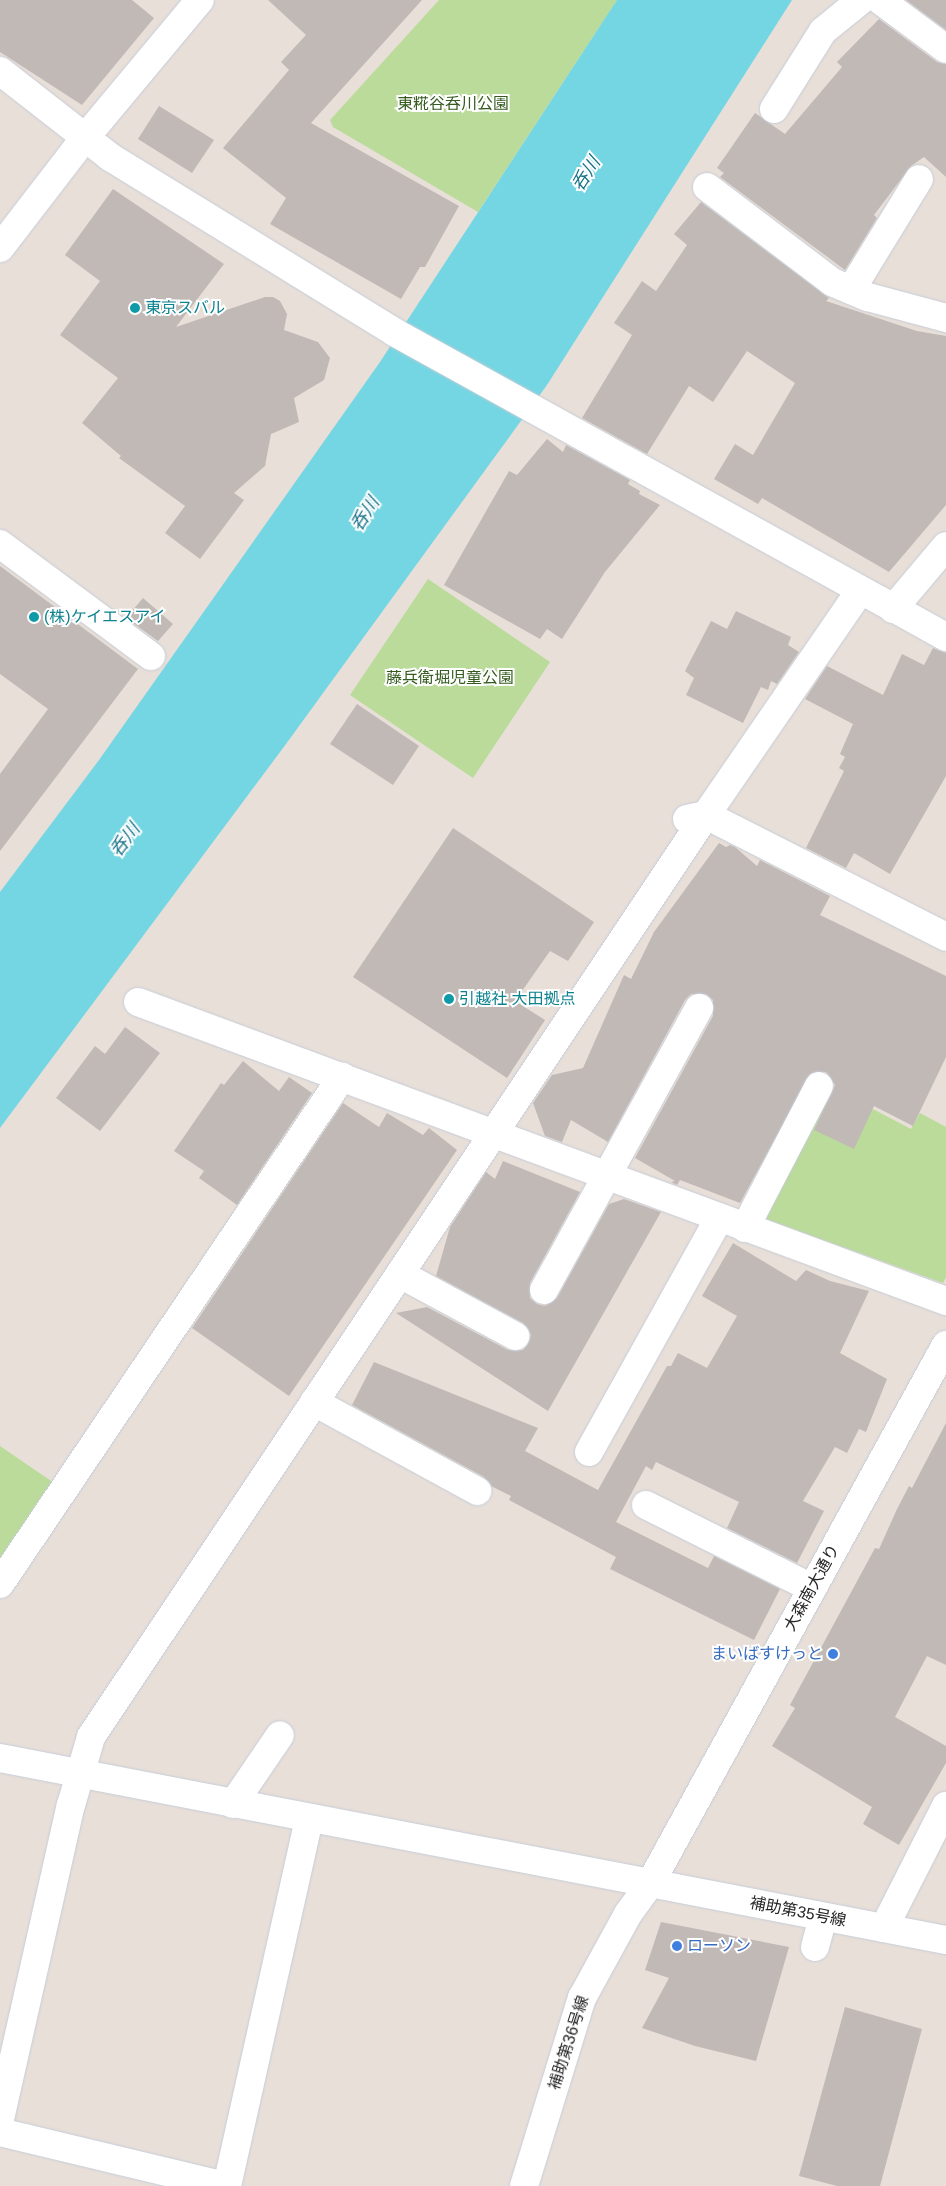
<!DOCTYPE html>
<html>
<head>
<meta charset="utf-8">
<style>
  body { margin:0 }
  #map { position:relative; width:946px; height:2186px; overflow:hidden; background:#e8dfd9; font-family:Helvetica,"Noto Sans JP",sans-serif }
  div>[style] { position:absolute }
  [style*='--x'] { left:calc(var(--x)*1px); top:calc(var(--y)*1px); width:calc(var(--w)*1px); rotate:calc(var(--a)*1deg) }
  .green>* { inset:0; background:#badb99 }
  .water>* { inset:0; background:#74d6e2 }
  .building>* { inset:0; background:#c0b9b6 }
  .roads { filter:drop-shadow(0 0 1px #c7cdd7) drop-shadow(0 0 1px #c7cdd7) }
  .minor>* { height:28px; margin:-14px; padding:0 14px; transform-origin:14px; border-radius:14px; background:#fff }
  .dots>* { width:14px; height:14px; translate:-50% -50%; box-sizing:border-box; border:2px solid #fff; border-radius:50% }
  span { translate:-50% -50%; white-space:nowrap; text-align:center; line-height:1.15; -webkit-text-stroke:4px #fff; paint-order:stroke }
  .park-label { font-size:16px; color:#355b1f }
  .culture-label { font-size:16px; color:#0d838f }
  .left { translate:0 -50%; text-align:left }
  .street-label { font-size:16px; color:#262626 }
  .shop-label { font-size:16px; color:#366cbe }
  .right { translate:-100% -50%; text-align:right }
  .water-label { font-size:18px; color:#187389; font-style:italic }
</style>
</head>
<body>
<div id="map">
  <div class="green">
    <div style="clip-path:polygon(439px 0,617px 0,478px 212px,333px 127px,330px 120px)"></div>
    <div style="clip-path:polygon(428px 579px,550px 662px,473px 778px,350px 695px)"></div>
    <div style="clip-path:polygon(848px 1096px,911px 1129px,920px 1113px,946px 1127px,946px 1277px,943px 1283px,765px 1219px,827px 1101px)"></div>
    <div style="clip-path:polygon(0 1446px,54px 1483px,0 1560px)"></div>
  </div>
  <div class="water">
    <div style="clip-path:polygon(617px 0,792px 0,547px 385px,286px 744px,0 1128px,0 892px,99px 760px,380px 362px)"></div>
  </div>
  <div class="building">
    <div style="clip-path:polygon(0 0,132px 0,154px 18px,82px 105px,0 52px)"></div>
    <div style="clip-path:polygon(268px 0,422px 0,311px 123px,459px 206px,425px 267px,420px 267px,401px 299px,270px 224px,286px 198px,223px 148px,289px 70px,281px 62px,306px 35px)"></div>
    <div style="clip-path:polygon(906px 0,946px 0,946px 30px)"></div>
    <div style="clip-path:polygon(879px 19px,937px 62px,946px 64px,946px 177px,924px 157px,911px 166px,874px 215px,877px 218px,845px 270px,720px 177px,724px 173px,717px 168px,755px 113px,785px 134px,842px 67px,837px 62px)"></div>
    <div style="clip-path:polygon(159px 106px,214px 140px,192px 173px,138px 139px)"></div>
    <div style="clip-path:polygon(113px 189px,224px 264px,176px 327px,265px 297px,273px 297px,280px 301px,287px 314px,284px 330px,318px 342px,330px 358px,324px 380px,294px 398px,299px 422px,271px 434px,265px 466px,234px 493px,244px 500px,200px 559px,165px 533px,185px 506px,119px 458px,121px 456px,82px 423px,118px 378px,60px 335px,100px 281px,65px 255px)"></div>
    <div style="clip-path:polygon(701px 202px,829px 298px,826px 301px,917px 331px,946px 336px,946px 505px,889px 572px,762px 498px,758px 504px,714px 479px,735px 444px,753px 455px,795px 383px,747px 351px,713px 402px,689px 386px,647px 454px,582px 418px,632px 335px,614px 323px,642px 281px,656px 291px,687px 245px,674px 234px)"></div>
    <div style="clip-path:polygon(547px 439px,563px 452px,566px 445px,630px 480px,628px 484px,640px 491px,639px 494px,660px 505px,605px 572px,562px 639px,547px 629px,540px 639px,444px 585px,509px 471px,517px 475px)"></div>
    <div style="clip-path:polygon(0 566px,138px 669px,0 851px,0 774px,48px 709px,0 674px)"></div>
    <div style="clip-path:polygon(143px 598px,173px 624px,158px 641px,126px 618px)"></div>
    <div style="clip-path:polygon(736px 611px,791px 637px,788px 645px,799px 652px,777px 684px,771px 681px,768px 690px,761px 687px,743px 723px,686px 695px,694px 678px,685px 671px,711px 621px,727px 629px)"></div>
    <div style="clip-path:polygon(933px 648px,946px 653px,946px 776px,890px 874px,854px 853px,846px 868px,806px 848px,844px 771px,839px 768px,845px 757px,840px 754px,853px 724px,805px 699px,827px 666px,883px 695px,902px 654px,924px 665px)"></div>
    <div style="clip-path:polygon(357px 704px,419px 746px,393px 785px,330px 744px)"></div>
    <div style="clip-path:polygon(453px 828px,594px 922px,568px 961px,550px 951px,515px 1001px,545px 1020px,507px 1078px,353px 977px)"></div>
    <div style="clip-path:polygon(719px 843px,726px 847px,730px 845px,735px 847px,757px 866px,760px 860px,830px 896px,820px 915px,946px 976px,946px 1057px,913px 1126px,874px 1106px,854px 1149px,814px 1130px,835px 1085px,826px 1072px,811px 1073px,740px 1203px,680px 1180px,677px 1185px,671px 1182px,675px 1181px,635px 1158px,713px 1016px,713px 1000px,706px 994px,691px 994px,685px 1000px,608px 1142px,571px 1120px,562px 1142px,545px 1136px,533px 1103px,552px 1075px,583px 1068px,624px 975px,631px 979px,654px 932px)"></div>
    <div style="clip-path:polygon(125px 1027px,160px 1053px,100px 1131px,56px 1098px,95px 1046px,105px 1054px)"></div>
    <div style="clip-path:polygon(243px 1061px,279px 1091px,289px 1077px,312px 1093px,237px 1205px,199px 1178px,204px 1171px,174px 1151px,221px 1083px,224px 1085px)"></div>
    <div style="clip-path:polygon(343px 1103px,379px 1127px,387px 1113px,423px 1135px,429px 1128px,457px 1150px,289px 1396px,192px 1328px)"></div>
    <div style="clip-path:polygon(503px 1161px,580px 1192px,530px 1283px,530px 1298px,537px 1304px,545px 1306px,557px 1298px,609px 1204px,624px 1199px,661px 1212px,548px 1411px,396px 1313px,427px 1307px,508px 1350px,523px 1350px,528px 1344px,531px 1335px,523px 1323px,436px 1276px,450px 1227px,486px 1172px,495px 1179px)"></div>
    <div style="clip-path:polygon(733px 1243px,796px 1281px,806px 1270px,830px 1281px,869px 1291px,840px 1353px,887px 1379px,866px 1432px,859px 1429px,847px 1453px,835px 1447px,803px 1501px,824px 1511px,797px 1563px,727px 1528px,739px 1502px,656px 1462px,652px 1470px,646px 1466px,616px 1522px,708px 1568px,714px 1556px,780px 1589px,754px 1640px,610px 1569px,616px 1557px,509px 1500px,511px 1496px,491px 1486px,484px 1477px,352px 1405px,374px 1362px,538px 1428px,525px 1451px,598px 1490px,667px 1366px,671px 1366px,678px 1353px,707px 1368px,737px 1316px,702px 1296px)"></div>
    <div style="clip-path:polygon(946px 1423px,946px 1665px,927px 1656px,895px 1717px,946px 1746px,946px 1763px,899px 1845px,863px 1824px,872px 1807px,772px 1746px,795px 1708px,790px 1705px,875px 1548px,879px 1549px,897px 1509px,909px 1486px,912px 1488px)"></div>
    <div style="clip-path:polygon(661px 1922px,789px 1947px,756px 2061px,695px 2046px,642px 2028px,669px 1978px,645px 1970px)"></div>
    <div style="clip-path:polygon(845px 2007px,922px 2029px,880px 2186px,837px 2186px,799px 2176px)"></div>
  </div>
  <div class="roads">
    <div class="minor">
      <div style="--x:880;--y:0;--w:82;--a:36.6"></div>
      <div style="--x:0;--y:71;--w:140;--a:38"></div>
      <div style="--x:110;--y:157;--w:334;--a:31.6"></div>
      <div style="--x:394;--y:332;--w:631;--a:28.92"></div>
      <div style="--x:774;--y:109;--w:92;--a:-57.9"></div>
      <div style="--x:823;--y:31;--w:49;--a:-39.2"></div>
      <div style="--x:707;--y:187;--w:157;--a:37.2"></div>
      <div style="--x:832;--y:282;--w:39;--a:23"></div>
      <div style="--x:868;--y:297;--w:81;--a:15.1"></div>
      <div style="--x:0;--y:248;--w:138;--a:-52.4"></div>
      <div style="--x:84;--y:139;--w:181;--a:-50.2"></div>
      <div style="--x:851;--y:290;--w:130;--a:-58.5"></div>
      <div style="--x:0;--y:544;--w:188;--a:36.6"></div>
      <div style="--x:893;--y:609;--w:82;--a:-49.9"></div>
      <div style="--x:687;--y:819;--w:19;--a:-12"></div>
      <div style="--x:706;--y:815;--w:269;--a:26.9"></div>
      <div style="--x:138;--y:1002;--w:862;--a:20.31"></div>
      <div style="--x:745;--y:1228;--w:160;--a:-62.5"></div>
      <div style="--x:400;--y:1274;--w:131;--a:28.3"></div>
      <div style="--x:544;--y:1290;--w:322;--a:-61.2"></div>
      <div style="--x:314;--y:1402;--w:186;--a:28.6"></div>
      <div style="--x:589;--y:1452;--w:268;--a:-60.9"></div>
      <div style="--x:646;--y:1505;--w:186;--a:26.6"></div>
      <div style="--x:0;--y:1584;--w:612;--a:-56"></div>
      <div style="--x:0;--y:1758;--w:963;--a:10.89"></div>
      <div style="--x:233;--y:1804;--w:83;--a:-55.7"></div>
      <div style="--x:884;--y:1928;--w:137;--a:-63.1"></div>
      <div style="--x:815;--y:1947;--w:30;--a:-75"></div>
      <div style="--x:0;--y:2119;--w:322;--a:-77.3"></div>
      <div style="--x:71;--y:1805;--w:71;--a:-73.6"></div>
      <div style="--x:91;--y:1737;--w:1108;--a:-56.3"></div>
      <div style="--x:706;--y:815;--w:272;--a:-55.5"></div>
      <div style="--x:0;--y:2132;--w:231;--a:13.5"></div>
      <div style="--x:227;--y:2186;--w:377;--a:-77.4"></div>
      <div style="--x:524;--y:2186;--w:197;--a:-72.9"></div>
      <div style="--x:582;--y:1998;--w:96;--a:-61.3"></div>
      <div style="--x:628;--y:1914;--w:37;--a:-54"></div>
      <div style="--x:650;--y:1884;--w:615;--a:-61.23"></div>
    </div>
  </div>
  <div class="dots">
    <div style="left:135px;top:308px;background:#0f9aa8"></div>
    <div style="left:34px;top:617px;background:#0f9aa8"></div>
    <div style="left:449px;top:999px;background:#0f9aa8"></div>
    <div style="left:833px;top:1654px;background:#3f7fe0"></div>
    <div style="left:677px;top:1946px;background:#3f7fe0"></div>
  </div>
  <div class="park-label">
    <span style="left:453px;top:104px">東糀谷呑川公園</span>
    <span style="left:450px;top:678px">藤兵衛堀児童公園</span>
  </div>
  <div class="culture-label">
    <span class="left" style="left:145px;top:308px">東京スバル</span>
    <span class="left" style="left:44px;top:617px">(株)ケイエスアイ</span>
    <span class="left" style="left:459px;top:999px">引越社 大田拠点</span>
  </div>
  <div class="street-label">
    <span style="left:812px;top:1588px;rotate:-61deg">大森南大通り</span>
    <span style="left:798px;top:1912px;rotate:11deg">補助第35号線</span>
    <span style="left:569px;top:2043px;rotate:-72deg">補助第36号線</span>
  </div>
  <div class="shop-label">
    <span class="right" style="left:823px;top:1654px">まいばすけっと</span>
    <span class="left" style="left:687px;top:1946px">ローソン</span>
  </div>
  <div class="water-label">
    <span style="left:586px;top:174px;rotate:-57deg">呑川</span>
    <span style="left:365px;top:514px;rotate:-57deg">呑川</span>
    <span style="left:125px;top:840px;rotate:-53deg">呑川</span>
  </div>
</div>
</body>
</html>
